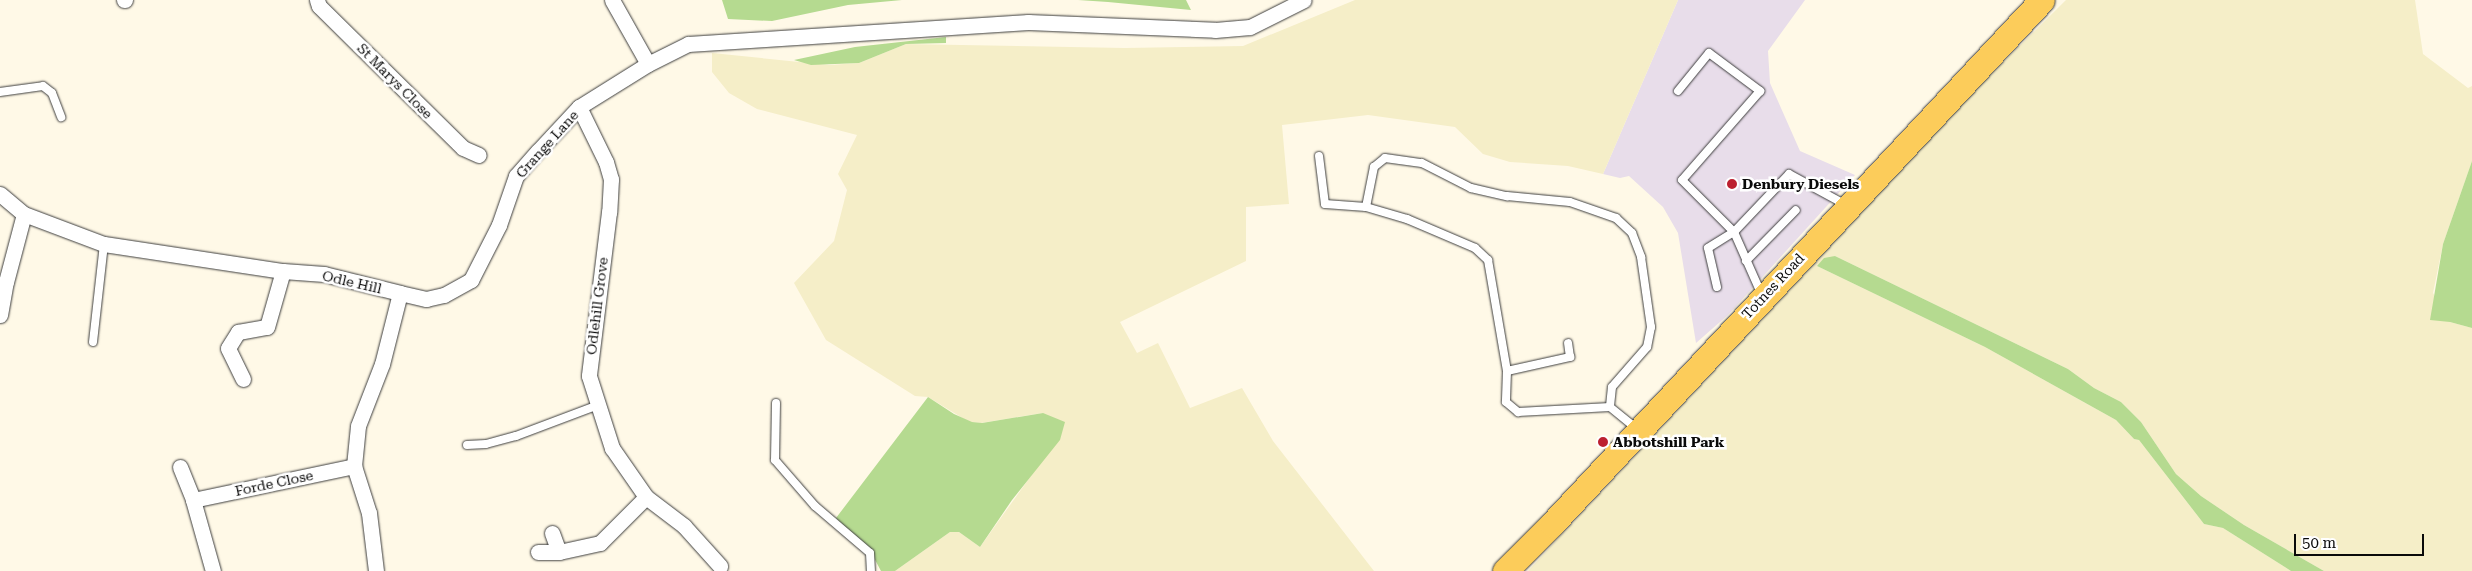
<!DOCTYPE html>
<html>
<head>
<meta charset="utf-8">
<style>
  body { margin:0 }
  #map { position:relative; width:2472px; height:571px; overflow:hidden; background:#fff9e7; font-family:"Roboto Serif",serif }
  div>[style] { position:absolute }
  [style*='--x'] { left:calc(var(--x)*1px); top:calc(var(--y)*1px); width:calc(var(--w)*1px); rotate:calc(var(--a)*1deg) }
  .industrial>* { inset:0; background:#e8ddea }
  .farmland>* { inset:0; background:#f5eec8 }
  .forest>* { inset:0; background:#b5da90 }
  .roads { filter:drop-shadow(0 0 1px #3d3d3d) drop-shadow(0 0 1px #3d3d3d) }
  .service>* { height:8px; margin:-4px; padding:0 4px; transform-origin:4px; border-radius:4px; background:#fff }
  .minor>* { height:15px; margin:-7.5px; padding:0 7.5px; transform-origin:7.5px; border-radius:7.5px; background:#fff }
  .primary>* { height:25px; margin:-12.5px; padding:0 12.5px; transform-origin:12.5px; border-radius:12.5px; background:#fccc5a }
  .dots>* { width:14px; height:14px; translate:-50% -50%; box-sizing:border-box; border:2px solid #fff; border-radius:50% }
  span { translate:-50% -50%; white-space:nowrap; text-align:center; line-height:1.15; -webkit-text-stroke:5px #fff; paint-order:stroke }
  .street-label { font-size:14px; color:#0a0a0a }
  .poi-label { font-size:14px; color:#0a0a0a; font-weight:700 }
  .left { translate:0 -50%; text-align:left }
  .scale { position:absolute; left:2294px; top:534px; width:130px; height:22px; box-sizing:border-box; border:2px solid #0a0a0a; border-top:0; padding-left:6px; font-size:15px; line-height:18px; white-space:nowrap; color:#0a0a0a; -webkit-text-stroke:4px #fff; paint-order:stroke }
</style>
</head>
<body>
<div id="map">
  <div class="industrial">
    <div style="clip-path:polygon(1678px 0,1805px 0,1768px 51px,1770px 83px,1800px 151px,1855px 175px,1728px 315px,1696px 343px,1678px 233px,1663px 207px,1629px 176px,1620px 178px,1603px 174px)"></div>
  </div>
  <div class="farmland">
    <div style="clip-path:polygon(1355px 0,1678px 0,1603px 174px,1568px 166px,1510px 162px,1483px 154px,1455px 127px,1368px 115px,1282px 125px,1289px 204px,1246px 207px,1246px 261px,1120px 322px,1137px 353px,1158px 343px,1190px 408px,1242px 388px,1273px 441px,1374px 571px,895px 571px,950px 532px,959px 532px,980px 547px,1033px 473px,1043px 413px,981px 423px,969px 422px,928px 397px,915px 396px,826px 340px,794px 283px,834px 241px,847px 190px,838px 174px,857px 135px,757px 109px,729px 93px,712px 72px,712px 53px,829px 65px,859px 63px,906px 44px,1125px 48px,1243px 46px)"></div>
    <div style="clip-path:polygon(2066px 0,2415px 0,2423px 54px,2468px 88px,2472px 86px,2472px 161px,2443px 244px,2433px 293px,2450px 322px,2472px 328px,2472px 571px,2324px 571px,2244px 525px,2201px 496px,2176px 474px,2141px 422px,2121px 402px,2094px 388px,2068px 369px,1835px 256px,1817px 266px,1985px 347px,2116px 420px,2134px 439px,2139px 440px,2204px 524px,2223px 528px,2291px 571px,1528px 571px,1975px 90px)"></div>
  </div>
  <div class="forest">
    <div style="clip-path:polygon(722px 0,902px 0,848px 5px,772px 21px,728px 19px)"></div>
    <div style="clip-path:polygon(1078px 0,1186px 0,1191px 10px,1108px 2px)"></div>
    <div style="clip-path:polygon(946px 37px,946px 43px,906px 44px,859px 63px,811px 65px,794px 60px,855px 47px)"></div>
    <div style="clip-path:polygon(2472px 161px,2472px 328px,2450px 322px,2430px 320px,2443px 244px)"></div>
    <div style="clip-path:polygon(1835px 256px,2068px 369px,2094px 388px,2121px 402px,2141px 422px,2176px 474px,2201px 496px,2244px 525px,2324px 571px,2291px 571px,2223px 528px,2204px 524px,2139px 440px,2134px 439px,2116px 420px,1985px 347px,1817px 266px,1824px 258px)"></div>
    <div style="clip-path:polygon(928px 397px,954px 414px,972px 422px,982px 423px,1043px 413px,1065px 422px,1060px 440px,1012px 500px,980px 547px,959px 532px,950px 532px,895px 571px,881px 571px,873px 556px,836px 518px)"></div>
  </div>
  <div class="roads">
    <div class="service">
      <div style="--x:1678;--y:91;--w:49;--a:-50.8"></div>
      <div style="--x:1709;--y:53;--w:64;--a:36.7"></div>
      <div style="--x:1760;--y:91;--w:118;--a:131.2"></div>
      <div style="--x:1682;--y:180;--w:74;--a:45"></div>
      <div style="--x:1734;--y:232;--w:67;--a:66.1"></div>
      <div style="--x:0;--y:92;--w:43;--a:-7.9"></div>
      <div style="--x:43;--y:86;--w:11;--a:38"></div>
      <div style="--x:52;--y:93;--w:26;--a:69"></div>
      <div style="--x:1319;--y:156;--w:48;--a:82.9"></div>
      <div style="--x:1325;--y:204;--w:41;--a:4.2"></div>
      <div style="--x:1366;--y:207;--w:43;--a:16.3"></div>
      <div style="--x:1407;--y:219;--w:74;--a:23.1"></div>
      <div style="--x:1475;--y:248;--w:18;--a:43"></div>
      <div style="--x:1488;--y:260;--w:113;--a:80.3"></div>
      <div style="--x:1507;--y:371;--w:31;--a:92"></div>
      <div style="--x:1506;--y:402;--w:16;--a:40"></div>
      <div style="--x:1518;--y:412;--w:92;--a:-3.1"></div>
      <div style="--x:1610;--y:407;--w:35;--a:39"></div>
      <div style="--x:1366;--y:207;--w:41;--a:-78.7"></div>
      <div style="--x:1374;--y:167;--w:14;--a:-39"></div>
      <div style="--x:1385;--y:158;--w:37;--a:8"></div>
      <div style="--x:1422;--y:163;--w:55;--a:27"></div>
      <div style="--x:1471;--y:188;--w:37;--a:13"></div>
      <div style="--x:1507;--y:196;--w:63;--a:5.4"></div>
      <div style="--x:1570;--y:202;--w:49;--a:19.2"></div>
      <div style="--x:1616;--y:218;--w:22;--a:43"></div>
      <div style="--x:1632;--y:233;--w:26;--a:69"></div>
      <div style="--x:1641;--y:257;--w:71;--a:81.9"></div>
      <div style="--x:1651;--y:327;--w:20;--a:101"></div>
      <div style="--x:1647;--y:347;--w:53;--a:131.2"></div>
      <div style="--x:1612;--y:387;--w:20;--a:96"></div>
      <div style="--x:1746;--y:261;--w:71;--a:-45.6"></div>
      <div style="--x:1717;--y:287;--w:40;--a:-103"></div>
      <div style="--x:1708;--y:248;--w:31;--a:-32"></div>
      <div style="--x:1734;--y:232;--w:80;--a:-46.5"></div>
      <div style="--x:1789;--y:174;--w:65;--a:28.5"></div>
      <div style="--x:93;--y:342;--w:99;--a:-83.6"></div>
      <div style="--x:1507;--y:371;--w:65;--a:-12.5"></div>
      <div style="--x:1570;--y:357;--w:14;--a:-98"></div>
      <div style="--x:776;--y:403;--w:57;--a:91"></div>
      <div style="--x:775;--y:460;--w:61;--a:49"></div>
      <div style="--x:815;--y:506;--w:72;--a:40.5"></div>
      <div style="--x:870;--y:553;--w:18;--a:87"></div>
      <div style="--x:467;--y:445;--w:19;--a:-3"></div>
      <div style="--x:486;--y:444;--w:31;--a:-15"></div>
      <div style="--x:516;--y:436;--w:88;--a:-20.7"></div>
    </div>
    <div class="minor">
      <div style="--x:124;--y:0;--w:1;--a:0"></div>
      <div style="--x:317;--y:0;--w:6;--a:72"></div>
      <div style="--x:319;--y:6;--w:202;--a:44.6"></div>
      <div style="--x:463;--y:148;--w:17;--a:24"></div>
      <div style="--x:612;--y:0;--w:73;--a:60.6"></div>
      <div style="--x:579;--y:107;--w:61;--a:63.9"></div>
      <div style="--x:606;--y:162;--w:18;--a:74"></div>
      <div style="--x:611;--y:179;--w:33;--a:93"></div>
      <div style="--x:609;--y:212;--w:165;--a:97"></div>
      <div style="--x:589;--y:376;--w:76;--a:72.3"></div>
      <div style="--x:612;--y:448;--w:60;--a:55.2"></div>
      <div style="--x:646;--y:497;--w:48;--a:37.3"></div>
      <div style="--x:684;--y:526;--w:54;--a:48"></div>
      <div style="--x:0;--y:194;--w:31;--a:40"></div>
      <div style="--x:24;--y:214;--w:85;--a:20.6"></div>
      <div style="--x:104;--y:244;--w:181;--a:8.6"></div>
      <div style="--x:283;--y:271;--w:41;--a:4.2"></div>
      <div style="--x:324;--y:274;--w:78;--a:14"></div>
      <div style="--x:400;--y:293;--w:73;--a:104.2"></div>
      <div style="--x:382;--y:364;--w:66;--a:111.2"></div>
      <div style="--x:358;--y:426;--w:40;--a:95.7"></div>
      <div style="--x:354;--y:466;--w:49;--a:72.3"></div>
      <div style="--x:369;--y:513;--w:58;--a:83.1"></div>
      <div style="--x:400;--y:293;--w:27;--a:13"></div>
      <div style="--x:426;--y:299;--w:18;--a:-13"></div>
      <div style="--x:444;--y:295;--w:31;--a:-29"></div>
      <div style="--x:471;--y:280;--w:62;--a:-63"></div>
      <div style="--x:499;--y:225;--w:52;--a:-70.9"></div>
      <div style="--x:516;--y:176;--w:33;--a:-49"></div>
      <div style="--x:538;--y:151;--w:60;--a:-47"></div>
      <div style="--x:579;--y:107;--w:81;--a:-31.9"></div>
      <div style="--x:648;--y:64;--w:45;--a:-26.6"></div>
      <div style="--x:688;--y:44;--w:341;--a:-3.7"></div>
      <div style="--x:1028;--y:22;--w:187;--a:2.4"></div>
      <div style="--x:1215;--y:30;--w:35;--a:-5"></div>
      <div style="--x:1250;--y:27;--w:60;--a:-26.6"></div>
      <div style="--x:0;--y:315;--w:34;--a:-80"></div>
      <div style="--x:6;--y:282;--w:70;--a:-75.2"></div>
      <div style="--x:243;--y:379;--w:34;--a:-116"></div>
      <div style="--x:228;--y:348;--w:19;--a:-58"></div>
      <div style="--x:238;--y:332;--w:29;--a:-10"></div>
      <div style="--x:267;--y:327;--w:58;--a:-74.1"></div>
      <div style="--x:180;--y:467;--w:35;--a:68"></div>
      <div style="--x:193;--y:500;--w:74;--a:74.3"></div>
      <div style="--x:193;--y:500;--w:165;--a:-11.9"></div>
      <div style="--x:552;--y:533;--w:20;--a:70"></div>
      <div style="--x:538;--y:552;--w:21;--a:0"></div>
      <div style="--x:559;--y:552;--w:42;--a:-12.4"></div>
      <div style="--x:600;--y:543;--w:65;--a:-45"></div>
    </div>
    <div class="primary">
      <div style="--x:1505;--y:571;--w:66;--a:-45"></div>
      <div style="--x:1552;--y:524;--w:717;--a:-46.92"></div>
    </div>
  </div>
  <div class="dots">
    <div style="left:1732px;top:184px;background:#bc2030"></div>
    <div style="left:1603px;top:442px;background:#bc2030"></div>
  </div>
  <div class="street-label">
    <span style="left:395px;top:81px;rotate:45deg">St Marys Close</span>
    <span style="left:547px;top:144px;rotate:-48deg">Grange Lane</span>
    <span style="left:352px;top:282px;rotate:13deg">Odle Hill</span>
    <span style="left:1773px;top:286px;rotate:-47deg">Totnes Road</span>
    <span style="left:597px;top:306px;rotate:-83deg">Odlehill Grove</span>
    <span style="left:274px;top:483px;rotate:-12deg">Forde Close</span>
  </div>
  <div class="poi-label">
    <span class="left" style="left:1742px;top:184px">Denbury Diesels</span>
    <span class="left" style="left:1613px;top:442px">Abbotshill Park</span>
  </div>
  <div class="scale">50 m</div>
</div>
</body>
</html>
